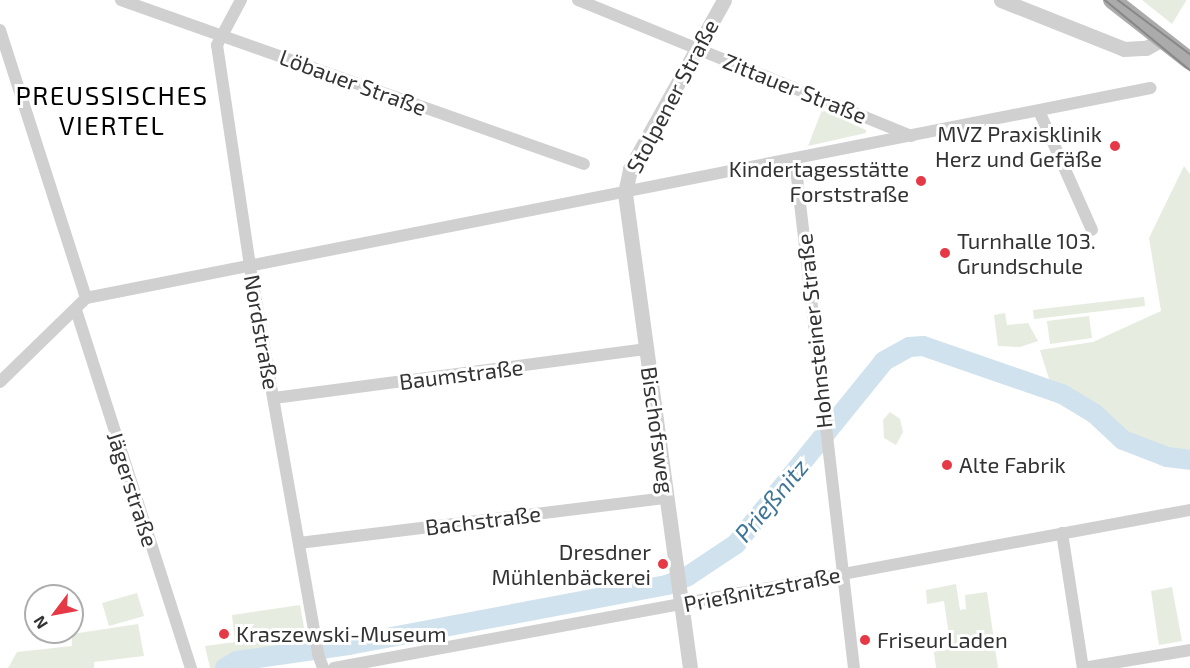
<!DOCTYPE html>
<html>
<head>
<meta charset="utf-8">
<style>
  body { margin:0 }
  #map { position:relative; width:1190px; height:668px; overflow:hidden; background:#fff; font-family:"Exo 2",sans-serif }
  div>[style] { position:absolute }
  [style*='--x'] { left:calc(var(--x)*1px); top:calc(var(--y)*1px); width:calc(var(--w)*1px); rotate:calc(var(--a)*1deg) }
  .green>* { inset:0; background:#e6ecdf }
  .river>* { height:20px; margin:-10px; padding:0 10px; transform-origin:10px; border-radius:10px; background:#cfe2ee }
  .minor>* { height:12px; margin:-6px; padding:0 6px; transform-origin:6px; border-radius:6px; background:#d0d0d0 }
  .tertiary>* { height:15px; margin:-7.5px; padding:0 7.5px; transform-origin:7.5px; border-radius:7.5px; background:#d0d0d0 }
  .primary>* { height:18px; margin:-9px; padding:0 9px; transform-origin:9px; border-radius:9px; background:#ababab }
  .tram>* { height:1.5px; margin:-0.75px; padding:0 0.75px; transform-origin:0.75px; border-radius:0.75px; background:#888 }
  .dots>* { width:16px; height:16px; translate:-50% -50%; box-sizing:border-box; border:3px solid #fff; border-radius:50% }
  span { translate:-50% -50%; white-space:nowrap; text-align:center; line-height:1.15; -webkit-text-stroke:6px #fff; paint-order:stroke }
  .street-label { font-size:22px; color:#333 }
  .poi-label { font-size:22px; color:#333 }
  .right { translate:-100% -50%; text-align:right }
  .left { translate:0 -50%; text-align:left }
  .water-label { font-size:24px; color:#3f7597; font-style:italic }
  .quarter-label { font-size:26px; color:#000; letter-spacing:1.5px }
  .north { position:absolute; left:24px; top:584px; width:60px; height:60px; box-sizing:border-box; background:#fff; border:2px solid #adadad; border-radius:50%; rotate:238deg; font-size:16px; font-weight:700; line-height:24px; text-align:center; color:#333 }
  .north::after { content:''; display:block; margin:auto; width:21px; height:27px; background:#e63946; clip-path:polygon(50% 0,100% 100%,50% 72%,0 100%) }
</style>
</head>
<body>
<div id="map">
  <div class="green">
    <div style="clip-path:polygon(1142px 0,1186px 0,1186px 1px,1172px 24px)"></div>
    <div style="clip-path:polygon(822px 110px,866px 130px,866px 133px,808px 146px)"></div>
    <div style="clip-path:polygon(1184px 166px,1190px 174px,1190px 457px,1123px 435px,1098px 413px,1050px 382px,1040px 350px,1093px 342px,1161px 311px,1149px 238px)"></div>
    <div style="clip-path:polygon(1144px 297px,1145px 306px,1034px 319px,1033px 310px)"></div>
    <div style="clip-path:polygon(1005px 313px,1007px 325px,1028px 323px,1038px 341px,1020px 347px,998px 346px,994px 315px)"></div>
    <div style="clip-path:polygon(1089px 316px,1092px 338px,1050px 344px,1047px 321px)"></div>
    <div style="clip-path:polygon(890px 412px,900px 419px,903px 432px,896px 445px,884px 438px,883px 420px)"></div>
    <div style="clip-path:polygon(956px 584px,960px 610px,966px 609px,965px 595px,987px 592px,998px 668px,936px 668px,934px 652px,951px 649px,944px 601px,927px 604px,926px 590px)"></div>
    <div style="clip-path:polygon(1172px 587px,1182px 641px,1159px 645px,1151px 591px)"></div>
    <div style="clip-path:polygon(137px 593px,144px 616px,109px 626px,102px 603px)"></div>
    <div style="clip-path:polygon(300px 605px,307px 644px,234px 656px,219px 668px,210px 668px,205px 646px,235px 642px,232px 615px)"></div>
    <div style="clip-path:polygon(138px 624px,144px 656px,94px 662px,94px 668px,8px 668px,17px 652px,72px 646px,72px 634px)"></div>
  </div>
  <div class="river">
    <div style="--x:225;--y:668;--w:14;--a:-30"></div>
    <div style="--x:237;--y:661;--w:113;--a:-8.1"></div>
    <div style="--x:349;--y:645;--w:324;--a:-10.7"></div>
    <div style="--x:667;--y:585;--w:23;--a:-23"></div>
    <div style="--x:688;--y:576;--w:58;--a:-33.7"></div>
    <div style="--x:736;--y:544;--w:235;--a:-51"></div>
    <div style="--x:884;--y:361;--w:29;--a:-29"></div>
    <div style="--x:909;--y:347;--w:14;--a:-4"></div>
    <div style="--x:923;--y:346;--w:147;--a:19.1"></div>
    <div style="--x:1062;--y:394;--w:39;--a:31"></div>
    <div style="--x:1095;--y:414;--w:38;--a:43"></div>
    <div style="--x:1123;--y:440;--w:47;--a:21.1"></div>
    <div style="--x:1167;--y:457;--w:23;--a:7"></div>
  </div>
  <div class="minor">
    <div style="--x:121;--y:0;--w:491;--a:19.5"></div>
    <div style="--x:241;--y:0;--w:51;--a:118.1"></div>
    <div style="--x:217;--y:45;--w:224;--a:81.5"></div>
    <div style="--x:250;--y:267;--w:393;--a:80"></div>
    <div style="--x:318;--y:654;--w:15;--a:70"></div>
    <div style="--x:578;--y:0;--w:360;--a:22.2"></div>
    <div style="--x:0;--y:30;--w:281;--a:72.2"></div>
    <div style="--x:1039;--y:111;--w:130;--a:66"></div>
    <div style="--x:795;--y:160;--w:511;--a:83.38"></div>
    <div style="--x:76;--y:310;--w:376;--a:72.2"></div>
    <div style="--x:0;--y:382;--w:120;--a:-44.3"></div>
    <div style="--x:86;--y:298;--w:1085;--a:-11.16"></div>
    <div style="--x:274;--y:398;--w:376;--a:-7.5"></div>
    <div style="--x:1062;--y:533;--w:137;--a:81.2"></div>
    <div style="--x:299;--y:543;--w:372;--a:-7"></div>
    <div style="--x:334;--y:668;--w:870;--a:-10.46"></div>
    <div style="--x:1083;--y:668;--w:109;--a:-9.5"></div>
  </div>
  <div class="tertiary">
    <div style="--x:1001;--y:0;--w:132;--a:21.7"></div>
    <div style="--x:1124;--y:49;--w:22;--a:-3"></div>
    <div style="--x:1146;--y:48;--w:18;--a:-29"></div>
    <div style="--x:690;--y:668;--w:479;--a:-97.8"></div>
    <div style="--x:625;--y:193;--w:25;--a:-78"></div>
    <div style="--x:630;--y:169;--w:193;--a:-60.9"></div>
  </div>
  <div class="primary">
    <div style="--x:1112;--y:0;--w:99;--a:38"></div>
  </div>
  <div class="tram">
    <div style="--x:1105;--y:0;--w:110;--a:39.5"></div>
    <div style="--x:1118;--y:0;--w:90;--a:36.9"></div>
  </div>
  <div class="dots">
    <div style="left:1115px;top:146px;background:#e63946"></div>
    <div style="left:921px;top:181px;background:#e63946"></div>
    <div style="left:945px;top:253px;background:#e63946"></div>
    <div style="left:947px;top:465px;background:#e63946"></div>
    <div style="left:663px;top:564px;background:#e63946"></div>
    <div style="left:224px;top:634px;background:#e63946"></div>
    <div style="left:865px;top:640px;background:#e63946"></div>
  </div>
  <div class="street-label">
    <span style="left:353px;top:82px;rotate:20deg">Löbauer Straße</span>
    <span style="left:795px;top:88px;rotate:22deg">Zittauer Straße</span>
    <span style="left:672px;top:96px;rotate:-62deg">Stolpener Straße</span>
    <span style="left:814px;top:331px;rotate:-96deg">Hohnsteiner Straße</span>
    <span style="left:262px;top:332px;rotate:80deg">Nordstraße</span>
    <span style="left:461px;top:374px;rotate:-7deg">Baumstraße</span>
    <span style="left:658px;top:430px;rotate:82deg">Bischofsweg</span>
    <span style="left:133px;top:489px;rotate:72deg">Jägerstraße</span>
    <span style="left:483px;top:520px;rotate:-7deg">Bachstraße</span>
    <span style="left:762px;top:589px;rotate:-11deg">Prießnitzstraße</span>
  </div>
  <div class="poi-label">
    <span class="right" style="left:1102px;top:146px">MVZ Praxisklinik<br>Herz und Gefäße</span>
    <span class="right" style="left:909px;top:181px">Kindertagesstätte<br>Forststraße</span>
    <span class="left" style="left:957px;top:253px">Turnhalle 103.<br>Grundschule</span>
    <span class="left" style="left:959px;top:465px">Alte Fabrik</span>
    <span class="right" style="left:651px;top:564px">Dresdner<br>Mühlenbäckerei</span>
    <span class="left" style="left:236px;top:634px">Kraszewski-Museum</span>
    <span class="left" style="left:877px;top:640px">FriseurLaden</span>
  </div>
  <div class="water-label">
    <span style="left:771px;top:500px;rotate:-50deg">Prießnitz</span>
  </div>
  <div class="quarter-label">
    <span style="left:112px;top:110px">PREUSSISCHES<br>VIERTEL</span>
  </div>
  <div class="north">N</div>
</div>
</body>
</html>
